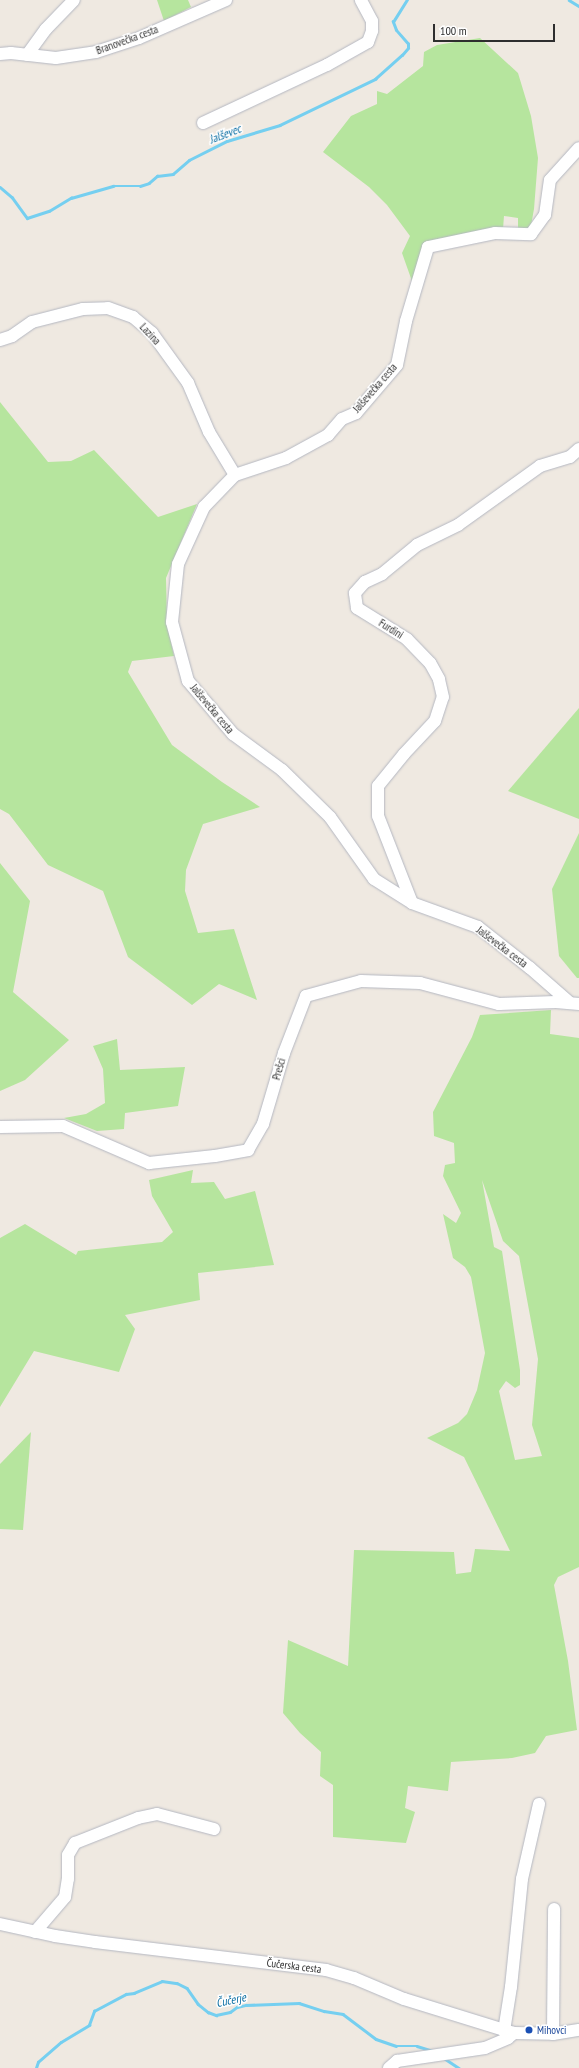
<!DOCTYPE html>
<html>
<head>
<meta charset="utf-8">
<style>
  body { margin:0 }
  #map { position:relative; width:579px; height:2068px; overflow:hidden; background:#efe9e1; font-family:"PT Sans Narrow",sans-serif }
  div>[style] { position:absolute }
  [style*='--x'] { left:calc(var(--x)*1px); top:calc(var(--y)*1px); width:calc(var(--w)*1px); rotate:calc(var(--a)*1deg) }
  .green>* { inset:0; background:#b6e59e }
  .stream>* { height:2.5px; margin:-1.25px; padding:0 1.25px; transform-origin:1.25px; border-radius:1.25px; background:#75cff0 }
  .roads { filter:drop-shadow(0 0 1px #b4b7c1) drop-shadow(0 0 1px #b4b7c1) }
  .minor>* { height:12px; margin:-6px; padding:0 6px; transform-origin:6px; border-radius:6px; background:#fff }
  .dots>* { width:11px; height:11px; translate:-50% -50%; box-sizing:border-box; border:2px solid #fff; border-radius:50% }
  span { translate:-50% -50%; white-space:nowrap; text-align:center; line-height:1.15; -webkit-text-stroke:3px #fff; paint-order:stroke }
  .street-label { font-size:11px; color:#2e2e2e }
  .transit-label { font-size:11px; color:#164399 }
  .left { translate:0 -50%; text-align:left }
  .water-label { font-size:12px; color:#0d6fa3; font-style:italic }
  .scale { position:absolute; left:433px; top:24px; width:122px; height:18px; box-sizing:border-box; border:2px solid #2e2e2e; border-top:0; padding-left:5px; font-size:12px; line-height:14px; white-space:nowrap; color:#2e2e2e; -webkit-text-stroke:3px #fff; paint-order:stroke }
</style>
</head>
<body>
<div id="map">
  <div class="green">
    <div style="clip-path:polygon(157px 0,188px 0,191px 7px,164px 21px)"></div>
    <div style="clip-path:polygon(480px 38px,518px 73px,531px 116px,538px 158px,534px 209px,530px 231px,518px 230px,518px 218px,504px 216px,503px 229px,425px 246px,413px 284px,402px 253px,410px 236px,387px 205px,369px 187px,323px 152px,351px 116px,377px 104px,377px 91px,387px 94px,423px 66px,424px 52px,437px 45px)"></div>
    <div style="clip-path:polygon(0 402px,48px 462px,71px 461px,94px 450px,158px 517px,197px 504px,166px 578px,167px 624px,174px 656px,132px 661px,128px 672px,172px 745px,222px 782px,260px 807px,203px 824px,186px 870px,185px 891px,198px 933px,234px 929px,257px 1000px,219px 984px,192px 1005px,128px 957px,103px 891px,48px 865px,9px 814px,0 809px)"></div>
    <div style="clip-path:polygon(579px 708px,579px 819px,508px 791px)"></div>
    <div style="clip-path:polygon(579px 833px,579px 978px,577px 978px,559px 956px,552px 889px)"></div>
    <div style="clip-path:polygon(0 863px,30px 901px,13px 992px,69px 1040px,25px 1080px,0 1091px)"></div>
    <div style="clip-path:polygon(evenodd,551px 1010px,550px 1034px,579px 1038px,579px 1567px,558px 1577px,554px 1585px,568px 1661px,577px 1730px,546px 1736px,535px 1753px,512px 1758px,451px 1762px,448px 1791px,408px 1786px,405px 1808px,415px 1812px,406px 1843px,333px 1837px,333px 1785px,320px 1776px,321px 1752px,300px 1733px,283px 1713px,288px 1640px,348px 1666px,354px 1550px,454px 1552px,456px 1574px,471px 1572px,475px 1549px,510px 1551px,464px 1457px,427px 1438px,458px 1423px,467px 1414px,477px 1390px,485px 1353px,471px 1277px,465px 1267px,453px 1258px,443px 1214px,456px 1223px,461px 1213px,443px 1176px,445px 1165px,455px 1163px,454px 1143px,434px 1136px,433px 1112px,472px 1037px,480px 1015px,551px 1010px,482px 1180px,503px 1241px,519px 1256px,538px 1359px,532px 1425px,542px 1456px,515px 1460px,499px 1391px,506px 1381px,515px 1388px,520px 1385px,520px 1370px,502px 1251px,494px 1247px,482px 1180px)"></div>
    <div style="clip-path:polygon(117px 1039px,120px 1070px,185px 1067px,178px 1106px,125px 1113px,124px 1129px,97px 1131px,64px 1118px,86px 1114px,105px 1103px,103px 1069px,93px 1046px)"></div>
    <div style="clip-path:polygon(193px 1170px,191px 1183px,214px 1182px,225px 1199px,255px 1191px,274px 1265px,198px 1273px,200px 1300px,125px 1315px,135px 1329px,119px 1372px,34px 1351px,0 1407px,0 1238px,25px 1224px,76px 1255px,78px 1251px,162px 1242px,173px 1232px,152px 1196px,149px 1180px)"></div>
    <div style="clip-path:polygon(31px 1432px,23px 1530px,0 1529px,0 1464px)"></div>
  </div>
  <div class="stream">
    <div style="--x:569;--y:0;--w:12;--a:31"></div>
    <div style="--x:0;--y:187;--w:16;--a:40"></div>
    <div style="--x:12;--y:197;--w:26;--a:54"></div>
    <div style="--x:27;--y:218;--w:23;--a:-18"></div>
    <div style="--x:49;--y:211;--w:26;--a:-31"></div>
    <div style="--x:71;--y:198;--w:44;--a:-15.9"></div>
    <div style="--x:113;--y:186;--w:27;--a:0"></div>
    <div style="--x:140;--y:186;--w:9;--a:-18"></div>
    <div style="--x:149;--y:183;--w:11;--a:-41"></div>
    <div style="--x:157;--y:176;--w:16;--a:-7"></div>
    <div style="--x:173;--y:174;--w:21;--a:-41"></div>
    <div style="--x:189;--y:160;--w:42;--a:-26.6"></div>
    <div style="--x:227;--y:141;--w:55;--a:-16.8"></div>
    <div style="--x:280;--y:125;--w:106;--a:-25.8"></div>
    <div style="--x:375;--y:79;--w:36;--a:-42"></div>
    <div style="--x:402;--y:55;--w:9;--a:-49"></div>
    <div style="--x:408;--y:48;--w:4;--a:-90"></div>
    <div style="--x:408;--y:44;--w:18;--a:-131"></div>
    <div style="--x:396;--y:30;--w:9;--a:-111"></div>
    <div style="--x:393;--y:22;--w:26;--a:-58"></div>
    <div style="--x:444;--y:2058;--w:18;--a:34"></div>
    <div style="--x:36;--y:2068;--w:6;--a:-72"></div>
    <div style="--x:38;--y:2062;--w:30;--a:-41"></div>
    <div style="--x:61;--y:2042;--w:33;--a:-31"></div>
    <div style="--x:89;--y:2025;--w:15;--a:-70"></div>
    <div style="--x:94;--y:2011;--w:36;--a:-28"></div>
    <div style="--x:126;--y:1994;--w:8;--a:-7"></div>
    <div style="--x:134;--y:1993;--w:30;--a:-23"></div>
    <div style="--x:162;--y:1981;--w:15;--a:8"></div>
    <div style="--x:177;--y:1983;--w:11;--a:27"></div>
    <div style="--x:187;--y:1988;--w:19;--a:55"></div>
    <div style="--x:198;--y:2004;--w:13;--a:39"></div>
    <div style="--x:208;--y:2012;--w:9;--a:21"></div>
    <div style="--x:216;--y:2015;--w:14;--a:-12"></div>
    <div style="--x:230;--y:2012;--w:9;--a:-36"></div>
    <div style="--x:237;--y:2007;--w:9;--a:-13"></div>
    <div style="--x:246;--y:2005;--w:53;--a:-2.2"></div>
    <div style="--x:299;--y:2003;--w:26;--a:18"></div>
    <div style="--x:324;--y:2011;--w:19;--a:9"></div>
    <div style="--x:343;--y:2014;--w:41;--a:37.1"></div>
    <div style="--x:376;--y:2039;--w:21;--a:19"></div>
    <div style="--x:396;--y:2046;--w:21;--a:0"></div>
    <div style="--x:417;--y:2046;--w:17;--a:17"></div>
  </div>
  <div class="roads">
    <div class="minor">
      <div style="--x:0;--y:54;--w:11;--a:-5"></div>
      <div style="--x:11;--y:53;--w:45;--a:6.3"></div>
      <div style="--x:56;--y:58;--w:40;--a:-8.5"></div>
      <div style="--x:96;--y:52;--w:45;--a:-18"></div>
      <div style="--x:139;--y:38;--w:95;--a:-23.6"></div>
      <div style="--x:27;--y:55;--w:32;--a:-54"></div>
      <div style="--x:46;--y:29;--w:40;--a:-46"></div>
      <div style="--x:203;--y:123;--w:137;--a:-25.1"></div>
      <div style="--x:327;--y:65;--w:47;--a:-29.3"></div>
      <div style="--x:368;--y:42;--w:12;--a:-70"></div>
      <div style="--x:372;--y:31;--w:10;--a:-90"></div>
      <div style="--x:372;--y:21;--w:24;--a:-118"></div>
      <div style="--x:0;--y:340;--w:13;--a:-18"></div>
      <div style="--x:12;--y:336;--w:24;--a:-35"></div>
      <div style="--x:32;--y:322;--w:53;--a:-14.3"></div>
      <div style="--x:83;--y:309;--w:25;--a:-2"></div>
      <div style="--x:108;--y:308;--w:27;--a:20"></div>
      <div style="--x:133;--y:317;--w:25;--a:40"></div>
      <div style="--x:152;--y:333;--w:62;--a:54.2"></div>
      <div style="--x:188;--y:383;--w:53;--a:66.8"></div>
      <div style="--x:209;--y:432;--w:50;--a:58.8"></div>
      <div style="--x:412;--y:903;--w:93;--a:-111.3"></div>
      <div style="--x:378;--y:816;--w:30;--a:-90"></div>
      <div style="--x:378;--y:786;--w:41;--a:-50.9"></div>
      <div style="--x:404;--y:754;--w:45;--a:-46.8"></div>
      <div style="--x:435;--y:721;--w:25;--a:-72"></div>
      <div style="--x:443;--y:697;--w:18;--a:-103"></div>
      <div style="--x:439;--y:679;--w:18;--a:-119"></div>
      <div style="--x:430;--y:663;--w:33;--a:-134"></div>
      <div style="--x:407;--y:639;--w:59;--a:-148.2"></div>
      <div style="--x:357;--y:608;--w:15;--a:-98"></div>
      <div style="--x:355;--y:593;--w:15;--a:-48"></div>
      <div style="--x:365;--y:582;--w:19;--a:-25"></div>
      <div style="--x:382;--y:574;--w:45;--a:-39.6"></div>
      <div style="--x:417;--y:545;--w:46;--a:-26"></div>
      <div style="--x:458;--y:525;--w:101;--a:-35.7"></div>
      <div style="--x:540;--y:466;--w:31;--a:-17"></div>
      <div style="--x:570;--y:457;--w:12;--a:-42"></div>
      <div style="--x:569;--y:1002;--w:52;--a:-138.9"></div>
      <div style="--x:530;--y:968;--w:66;--a:-141.7"></div>
      <div style="--x:478;--y:927;--w:70;--a:-160"></div>
      <div style="--x:412;--y:903;--w:45;--a:-147.7"></div>
      <div style="--x:374;--y:879;--w:76;--a:-125.4"></div>
      <div style="--x:330;--y:817;--w:67;--a:-135.6"></div>
      <div style="--x:282;--y:770;--w:61;--a:-143.7"></div>
      <div style="--x:233;--y:734;--w:70;--a:-130.3"></div>
      <div style="--x:188;--y:681;--w:61;--a:-105.2"></div>
      <div style="--x:172;--y:622;--w:58;--a:-84.1"></div>
      <div style="--x:178;--y:564;--w:63;--a:-65.5"></div>
      <div style="--x:204;--y:507;--w:45;--a:-45.9"></div>
      <div style="--x:235;--y:475;--w:54;--a:-18.4"></div>
      <div style="--x:286;--y:458;--w:48;--a:-28.7"></div>
      <div style="--x:328;--y:435;--w:21;--a:-49"></div>
      <div style="--x:342;--y:419;--w:15;--a:-23"></div>
      <div style="--x:356;--y:413;--w:63;--a:-49.5"></div>
      <div style="--x:397;--y:365;--w:45;--a:-78.4"></div>
      <div style="--x:406;--y:321;--w:77;--a:-73.4"></div>
      <div style="--x:428;--y:247;--w:68;--a:-11.8"></div>
      <div style="--x:495;--y:233;--w:36;--a:2"></div>
      <div style="--x:531;--y:234;--w:24;--a:-54"></div>
      <div style="--x:545;--y:215;--w:35;--a:-82"></div>
      <div style="--x:550;--y:180;--w:43;--a:-47.8"></div>
      <div style="--x:0;--y:1127;--w:63;--a:-0.9"></div>
      <div style="--x:63;--y:1126;--w:94;--a:23.3"></div>
      <div style="--x:149;--y:1163;--w:66;--a:-6.1"></div>
      <div style="--x:215;--y:1156;--w:34;--a:-10"></div>
      <div style="--x:248;--y:1150;--w:30;--a:-60"></div>
      <div style="--x:263;--y:1124;--w:74;--a:-73.5"></div>
      <div style="--x:284;--y:1053;--w:61;--a:-68.9"></div>
      <div style="--x:306;--y:996;--w:57;--a:-15.3"></div>
      <div style="--x:361;--y:981;--w:59;--a:1.9"></div>
      <div style="--x:420;--y:983;--w:82;--a:14.9"></div>
      <div style="--x:499;--y:1004;--w:57;--a:-2"></div>
      <div style="--x:556;--y:1002;--w:23;--a:5"></div>
      <div style="--x:0;--y:1924;--w:56;--a:12.3"></div>
      <div style="--x:55;--y:1936;--w:40;--a:8.5"></div>
      <div style="--x:95;--y:1942;--w:233;--a:6.9"></div>
      <div style="--x:326;--y:1970;--w:29;--a:16"></div>
      <div style="--x:354;--y:1978;--w:54;--a:22.8"></div>
      <div style="--x:404;--y:1999;--w:115;--a:17.2"></div>
      <div style="--x:514;--y:2033;--w:39;--a:1"></div>
      <div style="--x:553;--y:2034;--w:26;--a:-9"></div>
      <div style="--x:35;--y:1932;--w:46;--a:-49.4"></div>
      <div style="--x:65;--y:1897;--w:18;--a:-81"></div>
      <div style="--x:68;--y:1879;--w:24;--a:-90"></div>
      <div style="--x:68;--y:1855;--w:14;--a:-60"></div>
      <div style="--x:75;--y:1843;--w:68;--a:-21.6"></div>
      <div style="--x:138;--y:1818;--w:19;--a:-12"></div>
      <div style="--x:157;--y:1814;--w:59;--a:14.7"></div>
      <div style="--x:504;--y:2031;--w:45;--a:-81"></div>
      <div style="--x:511;--y:1987;--w:109;--a:-84.2"></div>
      <div style="--x:522;--y:1879;--w:77;--a:-77.2"></div>
      <div style="--x:553;--y:2034;--w:125;--a:-89.5"></div>
      <div style="--x:389;--y:2068;--w:11;--a:-41"></div>
      <div style="--x:397;--y:2061;--w:89;--a:-8.4"></div>
      <div style="--x:485;--y:2048;--w:25;--a:-23"></div>
      <div style="--x:508;--y:2038;--w:8;--a:-40"></div>
    </div>
  </div>
  <div class="dots">
    <div style="left:529px;top:2030px;background:#1a4fb4"></div>
  </div>
  <div class="street-label">
    <span style="left:127px;top:40px;rotate:-20deg">Branovečka cesta</span>
    <span style="left:150px;top:334px;rotate:47deg">Lazina</span>
    <span style="left:375px;top:388px;rotate:-49deg">Jalševečka cesta</span>
    <span style="left:391px;top:629px;rotate:32deg">Furdini</span>
    <span style="left:212px;top:709px;rotate:50deg">Jalševečka cesta</span>
    <span style="left:502px;top:947px;rotate:37deg">Jalševečka cesta</span>
    <span style="left:279px;top:1069px;rotate:-74deg">Prešci</span>
    <span style="left:294px;top:1966px;rotate:7deg">Čučerska cesta</span>
  </div>
  <div class="transit-label">
    <span class="left" style="left:537px;top:2030px">Mihovci</span>
  </div>
  <div class="water-label">
    <span style="left:225px;top:134px;rotate:-21deg">Jalševec</span>
    <span style="left:231px;top:2000px;rotate:-12deg">Čučerje</span>
  </div>
  <div class="scale">100 m</div>
</div>
</body>
</html>
